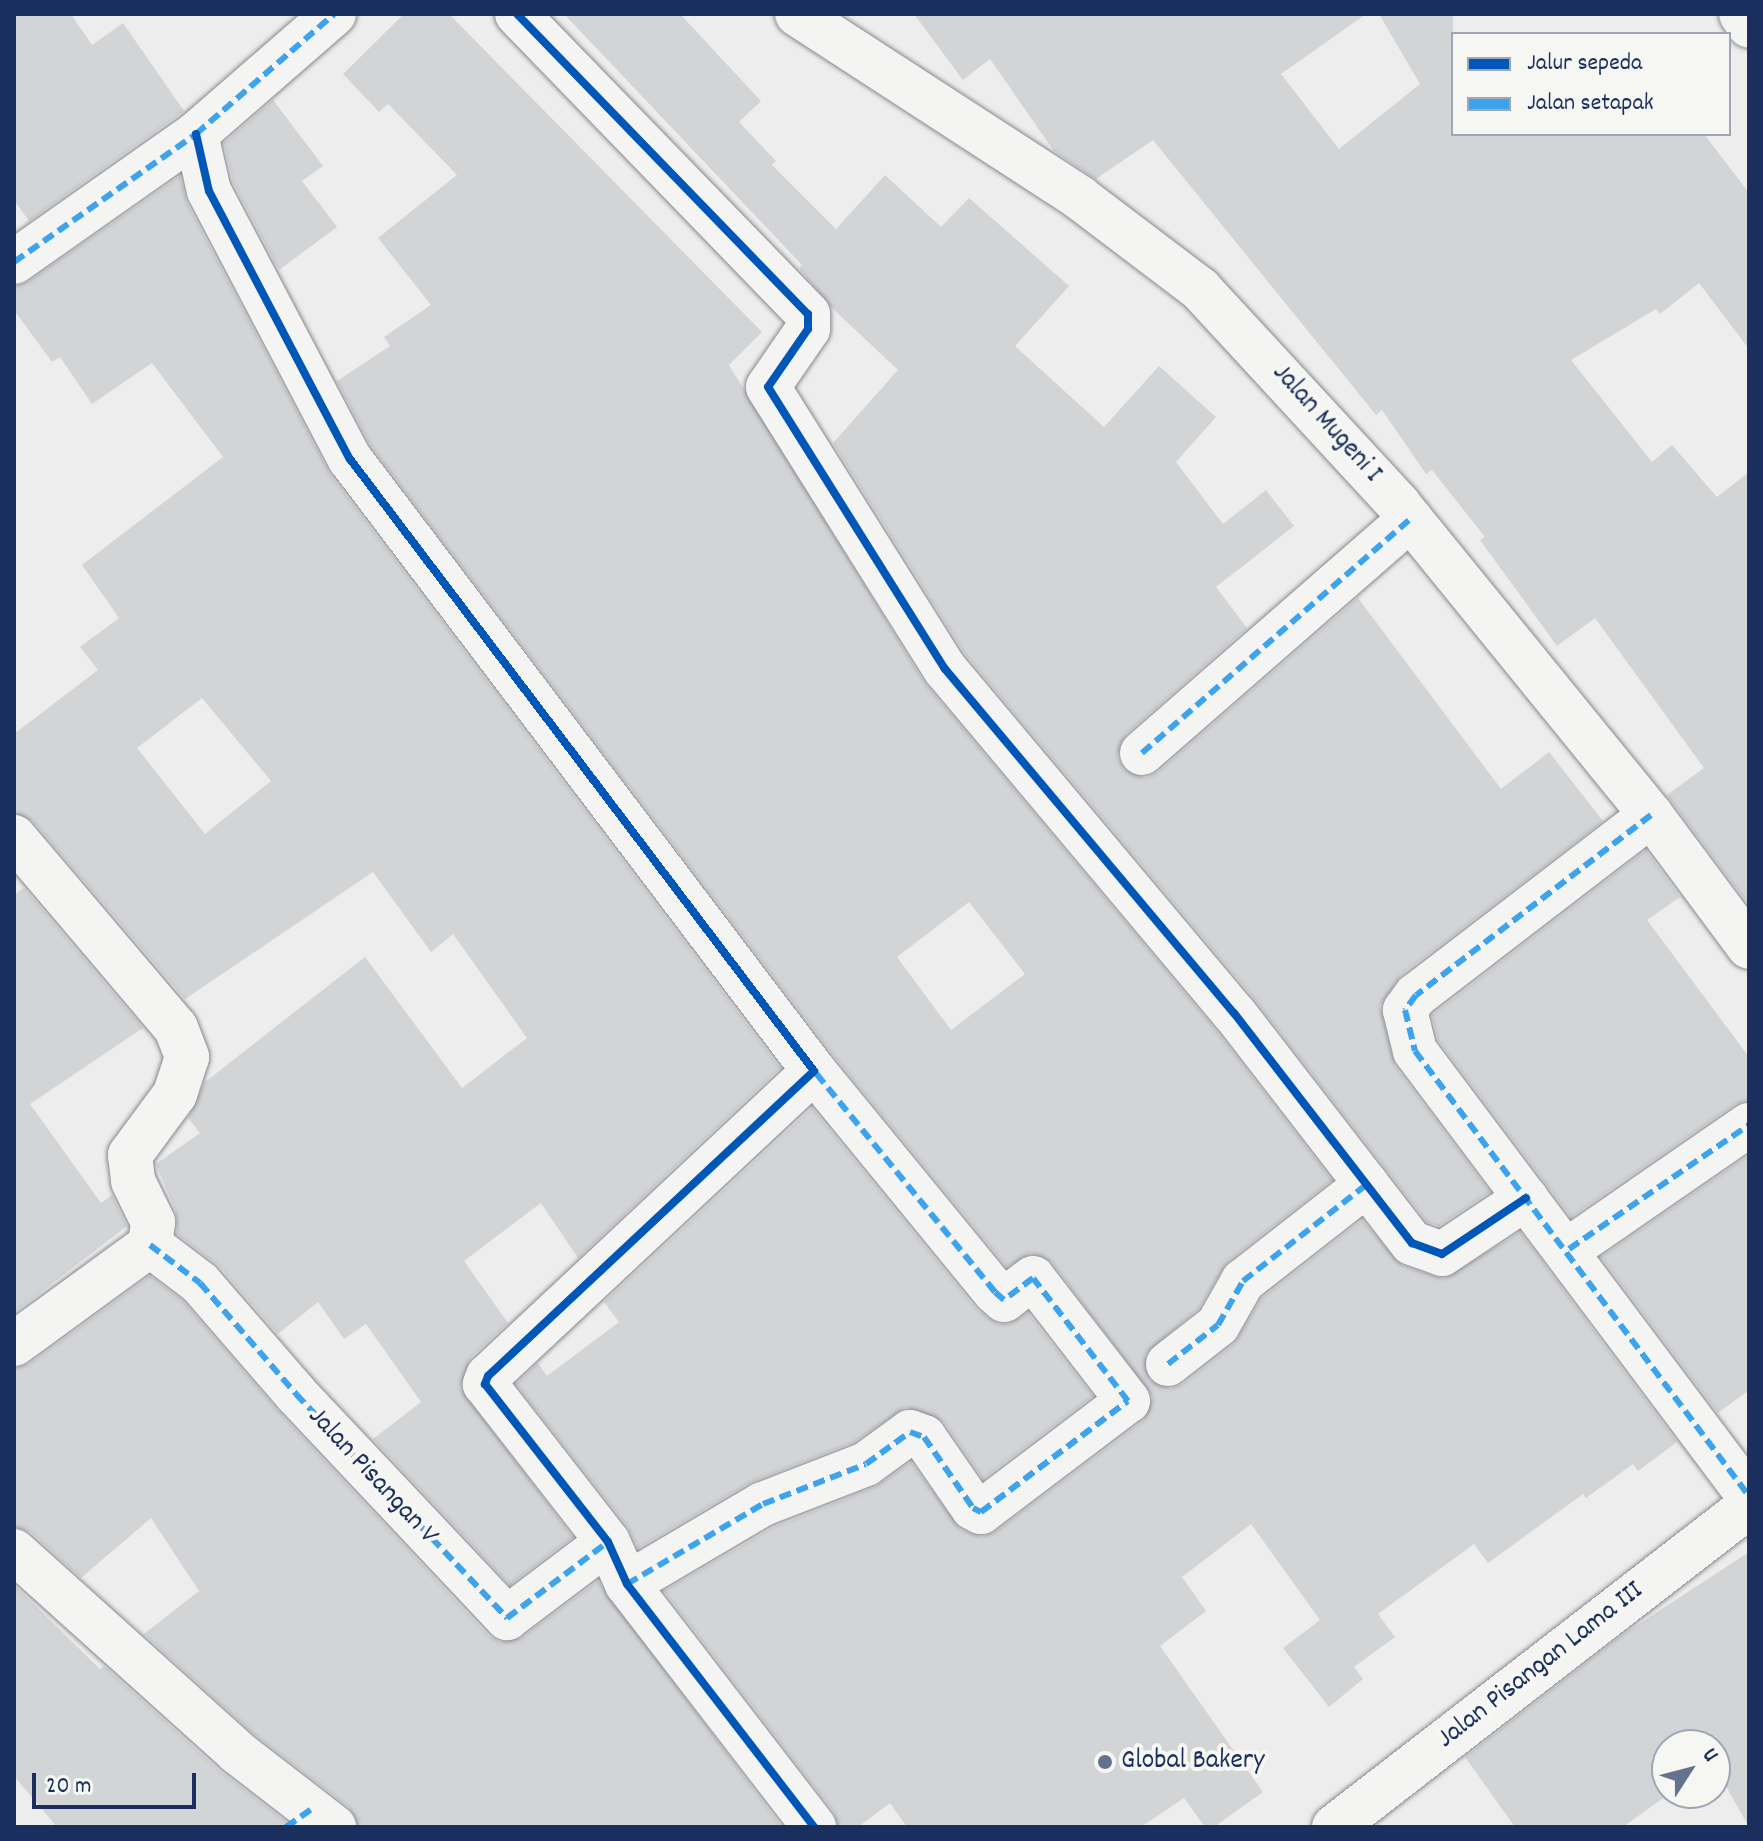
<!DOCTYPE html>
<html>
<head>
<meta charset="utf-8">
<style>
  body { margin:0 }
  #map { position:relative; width:1763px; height:1841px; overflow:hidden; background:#ededed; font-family:Dekko,sans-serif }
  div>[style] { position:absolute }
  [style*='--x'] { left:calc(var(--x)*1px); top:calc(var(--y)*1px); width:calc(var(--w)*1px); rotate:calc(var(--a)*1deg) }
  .building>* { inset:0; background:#d3d4d6 }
  .roads { filter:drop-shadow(0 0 2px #868992) drop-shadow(0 0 2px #868992) }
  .minor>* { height:44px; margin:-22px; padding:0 22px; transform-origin:22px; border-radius:22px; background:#f4f4f2 }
  .quiet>* { height:6px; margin-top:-3px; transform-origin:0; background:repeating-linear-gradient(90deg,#3da3ed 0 12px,transparent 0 18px) }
  .cycleway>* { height:8px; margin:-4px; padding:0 4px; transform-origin:4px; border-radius:4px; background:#0057b8 }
  .dots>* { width:22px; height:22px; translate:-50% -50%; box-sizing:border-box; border:4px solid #f6f6f2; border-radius:50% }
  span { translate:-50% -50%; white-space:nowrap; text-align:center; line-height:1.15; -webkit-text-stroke:8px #f6f6f2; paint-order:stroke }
  .street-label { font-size:28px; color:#1b2f5e }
  .poi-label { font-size:28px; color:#1b2f5e }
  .left { translate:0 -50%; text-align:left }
  .frame { position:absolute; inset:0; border:16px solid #1b2f5e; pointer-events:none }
  .legend { position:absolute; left:1451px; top:32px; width:280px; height:104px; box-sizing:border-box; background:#f6f6f2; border:2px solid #9ea6b7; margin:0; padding:10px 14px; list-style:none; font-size:24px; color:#1b2f5e }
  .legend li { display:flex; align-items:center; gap:16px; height:40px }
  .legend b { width:40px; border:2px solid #9ea6b7 }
  .north { position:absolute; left:1651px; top:1729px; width:80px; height:80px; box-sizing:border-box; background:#f6f6f2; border:2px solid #9ea6b7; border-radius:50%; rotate:54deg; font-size:22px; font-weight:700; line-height:32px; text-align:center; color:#1b2f5e }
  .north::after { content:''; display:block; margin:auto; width:28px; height:36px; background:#647290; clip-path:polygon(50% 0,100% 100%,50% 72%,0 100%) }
  .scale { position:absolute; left:32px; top:1773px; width:164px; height:36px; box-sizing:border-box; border:4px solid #1b2f5e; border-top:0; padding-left:10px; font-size:24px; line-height:28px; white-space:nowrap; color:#1b2f5e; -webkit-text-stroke:6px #f6f6f2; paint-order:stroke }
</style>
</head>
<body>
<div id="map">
  <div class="building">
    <div style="clip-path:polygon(14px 14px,71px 14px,92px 45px,123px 23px,184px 111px,29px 221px,14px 200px)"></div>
    <div style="clip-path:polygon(evenodd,404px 14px,449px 14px,762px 332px,729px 365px,924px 682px,1215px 1029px,1332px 1180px,1227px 1262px,1199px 1308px,1145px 1354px,1149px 1380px,1171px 1389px,1183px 1384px,1234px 1344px,1262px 1298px,1362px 1220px,1403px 1266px,1444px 1279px,1520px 1232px,1677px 1442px,1638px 1471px,1633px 1464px,1586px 1498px,1583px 1494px,1488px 1563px,1474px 1544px,1378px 1614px,1395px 1637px,1354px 1667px,1363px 1679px,1329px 1707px,1283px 1648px,1320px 1620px,1251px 1524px,1182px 1577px,1206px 1611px,1160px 1646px,1263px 1792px,1214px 1827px,1205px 1827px,1184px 1798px,1141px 1827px,907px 1827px,890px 1803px,858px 1827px,838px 1827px,834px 1812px,664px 1591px,774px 1527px,875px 1487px,911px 1462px,961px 1530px,982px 1537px,995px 1532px,1143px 1421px,1153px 1397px,1052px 1262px,1031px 1253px,1007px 1267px,834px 1056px,371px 446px,337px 381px,390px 346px,384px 337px,431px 305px,378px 238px,457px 175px,388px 104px,379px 112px,343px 74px,404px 14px,969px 902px,1025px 974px,951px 1030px,897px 957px,969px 902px)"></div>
    <div style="clip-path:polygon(564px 14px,680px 14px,761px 101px,739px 122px,776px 161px,772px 165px,836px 229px,885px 175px,941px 227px,969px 198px,1069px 286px,1015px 346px,1104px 427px,1159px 366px,1216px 417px,1176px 462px,1223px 524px,1266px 490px,1294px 526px,1216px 587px,1247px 628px,1126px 734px,1117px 757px,1124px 770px,1146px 778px,1158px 772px,1358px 598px,1501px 789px,1549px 752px,1603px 821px,1401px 975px,1380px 1006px,1395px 1066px,1490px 1192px,1439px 1226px,1427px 1222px,1253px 997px,965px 654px,833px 443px,898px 370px,830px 306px,799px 268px,802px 265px)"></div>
    <div style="clip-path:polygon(914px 14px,1366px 14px,1281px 74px,1339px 149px,1420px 84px,1379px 14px,1453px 14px,1453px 134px,1704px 134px,1749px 193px,1749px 349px,1699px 283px,1660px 314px,1656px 309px,1571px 360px,1652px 462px,1672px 445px,1717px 497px,1749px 472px,1749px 905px,1667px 795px,1704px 768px,1595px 618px,1557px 646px,1480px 540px,1485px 537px,1432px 470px,1426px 474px,1382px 410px,1376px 415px,1153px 140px,1096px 179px,1054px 151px,990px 59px,963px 80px)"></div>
    <div style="clip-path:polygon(273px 100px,323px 166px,302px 181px,337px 227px,279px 270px,233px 182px,224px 143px)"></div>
    <div style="clip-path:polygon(evenodd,180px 176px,187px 203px,330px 474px,780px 1068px,578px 1258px,541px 1203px,464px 1261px,508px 1323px,470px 1358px,460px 1388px,573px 1537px,510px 1585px,373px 1439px,421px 1402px,366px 1324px,344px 1339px,318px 1302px,278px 1334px,219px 1266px,177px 1234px,176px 1212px,156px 1164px,200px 1133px,188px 1118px,205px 1082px,365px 957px,462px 1088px,527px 1038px,453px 934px,431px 952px,373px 872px,185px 999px,33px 821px,14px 813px,14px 734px,98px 670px,80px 647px,119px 618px,82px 565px,223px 457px,152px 363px,92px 404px,60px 357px,52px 362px,14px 310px,14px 287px,28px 282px,180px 176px,202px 698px,271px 781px,205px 834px,137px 748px,202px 698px)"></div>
    <div style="clip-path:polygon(1646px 850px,1680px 897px,1647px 920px,1749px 1057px,1749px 1100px,1735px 1104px,1571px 1217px,1438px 1040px,1432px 1015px)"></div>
    <div style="clip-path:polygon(24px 888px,143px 1028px,30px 1104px,101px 1203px,112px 1195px,127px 1226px,14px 1313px,14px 895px)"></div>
    <div style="clip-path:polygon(812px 1108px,978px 1311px,998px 1324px,1009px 1324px,1028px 1313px,1093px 1396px,983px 1479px,944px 1422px,906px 1407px,854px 1442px,751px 1482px,638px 1548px,628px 1527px,516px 1384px,538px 1363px,547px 1376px,619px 1322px,604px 1302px)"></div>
    <div style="clip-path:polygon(1749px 1155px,1749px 1390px,1718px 1413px,1601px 1257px)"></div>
    <div style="clip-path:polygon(150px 1276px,183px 1301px,278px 1411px,489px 1636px,500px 1642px,521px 1638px,598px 1581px,782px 1827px,358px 1827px,349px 1807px,253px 1733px,144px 1634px,199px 1591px,151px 1518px,81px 1578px,31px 1532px,14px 1527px,14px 1369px,29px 1364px)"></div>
    <div style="clip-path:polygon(1749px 1552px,1749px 1827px,1715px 1767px,1715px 1745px,1667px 1745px,1670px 1793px,1623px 1827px,1515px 1827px,1465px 1757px,1622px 1635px)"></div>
    <div style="clip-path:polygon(14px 1585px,100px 1669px,104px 1666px,220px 1771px,293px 1827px,57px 1827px,14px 1776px)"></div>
  </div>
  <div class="roads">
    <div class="minor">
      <div style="--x:517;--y:14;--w:418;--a:45.9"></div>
      <div style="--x:808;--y:314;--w:15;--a:90"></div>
      <div style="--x:808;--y:329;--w:70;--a:124.6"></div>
      <div style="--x:768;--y:387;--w:333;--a:57.9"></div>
      <div style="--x:945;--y:669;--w:449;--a:50"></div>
      <div style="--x:1234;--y:1013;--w:291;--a:52.3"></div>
      <div style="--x:1412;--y:1243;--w:32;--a:20"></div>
      <div style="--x:1442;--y:1254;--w:101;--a:-33.7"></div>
      <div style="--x:797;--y:14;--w:338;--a:33"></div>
      <div style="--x:1080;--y:198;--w:151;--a:37.2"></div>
      <div style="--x:1200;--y:289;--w:294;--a:47.3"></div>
      <div style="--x:1399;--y:505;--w:400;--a:50.9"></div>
      <div style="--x:1651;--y:815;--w:164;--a:53.4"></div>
      <div style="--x:1741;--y:14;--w:14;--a:56"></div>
      <div style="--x:196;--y:134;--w:58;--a:77.2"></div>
      <div style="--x:209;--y:191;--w:303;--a:62.3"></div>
      <div style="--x:350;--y:459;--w:768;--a:52.83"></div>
      <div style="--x:814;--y:1071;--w:446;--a:136.9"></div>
      <div style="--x:488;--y:1376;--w:9;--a:111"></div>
      <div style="--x:485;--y:1384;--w:200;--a:52.1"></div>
      <div style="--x:608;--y:1542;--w:46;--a:65.7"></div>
      <div style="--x:627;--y:1584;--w:307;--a:52.4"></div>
      <div style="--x:14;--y:262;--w:223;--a:-35.1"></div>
      <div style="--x:196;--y:134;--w:183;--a:-41"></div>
      <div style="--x:1142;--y:753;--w:356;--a:-41.1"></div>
      <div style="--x:1651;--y:815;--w:296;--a:142.5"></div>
      <div style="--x:1416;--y:995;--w:19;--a:126"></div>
      <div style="--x:1405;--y:1010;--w:42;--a:76.3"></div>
      <div style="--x:1415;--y:1051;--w:556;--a:53.11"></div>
      <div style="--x:14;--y:837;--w:250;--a:49.7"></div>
      <div style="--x:176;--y:1028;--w:31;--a:69"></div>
      <div style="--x:187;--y:1057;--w:39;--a:108"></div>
      <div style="--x:175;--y:1094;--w:76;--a:126.4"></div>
      <div style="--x:130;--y:1155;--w:26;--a:83"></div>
      <div style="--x:133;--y:1181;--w:46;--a:64"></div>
      <div style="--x:153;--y:1222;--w:23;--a:97"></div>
      <div style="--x:150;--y:1245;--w:168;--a:143.9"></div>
      <div style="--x:150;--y:1245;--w:63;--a:37.2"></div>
      <div style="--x:200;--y:1283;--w:147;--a:49.1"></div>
      <div style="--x:296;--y:1394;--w:308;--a:46.7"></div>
      <div style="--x:507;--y:1618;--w:126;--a:-37"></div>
      <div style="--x:1569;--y:1249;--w:219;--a:-34.6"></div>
      <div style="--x:1168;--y:1364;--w:63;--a:-38"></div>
      <div style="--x:1218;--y:1325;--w:51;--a:-60.4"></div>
      <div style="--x:1243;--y:1281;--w:157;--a:-38"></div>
      <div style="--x:14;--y:1551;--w:300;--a:42"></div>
      <div style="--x:237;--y:1752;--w:123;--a:37.7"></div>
      <div style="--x:627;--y:1584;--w:158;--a:-30.5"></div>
      <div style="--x:763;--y:1504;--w:110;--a:-21.2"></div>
      <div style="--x:866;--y:1464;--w:54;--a:-36"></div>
      <div style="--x:910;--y:1432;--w:15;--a:20"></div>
      <div style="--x:924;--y:1437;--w:86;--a:55.4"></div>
      <div style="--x:973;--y:1508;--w:9;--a:27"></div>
      <div style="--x:981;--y:1512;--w:184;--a:-37.1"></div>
      <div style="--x:1128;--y:1401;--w:155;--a:-127.7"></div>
      <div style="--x:1033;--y:1278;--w:36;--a:143"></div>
      <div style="--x:1004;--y:1300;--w:12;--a:-138"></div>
      <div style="--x:995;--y:1292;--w:286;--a:-129.3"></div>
      <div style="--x:1334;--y:1827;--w:525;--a:-37.72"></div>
    </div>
  </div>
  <div class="quiet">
    <div style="--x:14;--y:262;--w:223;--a:-35.1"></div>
    <div style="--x:196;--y:134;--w:183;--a:-41"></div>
    <div style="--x:1142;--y:753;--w:356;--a:-41.1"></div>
    <div style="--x:1651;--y:815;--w:296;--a:142.5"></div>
    <div style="--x:1416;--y:995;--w:19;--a:126"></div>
    <div style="--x:1405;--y:1010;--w:42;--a:76.3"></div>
    <div style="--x:1415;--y:1051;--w:556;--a:53.11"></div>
    <div style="--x:150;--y:1245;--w:63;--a:37.2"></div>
    <div style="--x:200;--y:1283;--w:147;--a:49.1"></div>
    <div style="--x:296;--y:1394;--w:308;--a:46.7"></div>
    <div style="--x:507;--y:1618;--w:126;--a:-37"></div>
    <div style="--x:1569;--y:1249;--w:219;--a:-34.6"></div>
    <div style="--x:1168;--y:1364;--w:63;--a:-38"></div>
    <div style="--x:1218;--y:1325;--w:51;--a:-60.4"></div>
    <div style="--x:1243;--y:1281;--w:157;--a:-38"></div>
    <div style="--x:627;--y:1584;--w:158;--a:-30.5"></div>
    <div style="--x:763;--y:1504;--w:110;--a:-21.2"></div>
    <div style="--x:866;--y:1464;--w:54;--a:-36"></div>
    <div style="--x:910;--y:1432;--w:15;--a:20"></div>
    <div style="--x:924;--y:1437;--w:86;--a:55.4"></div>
    <div style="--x:973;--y:1508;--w:9;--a:27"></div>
    <div style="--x:981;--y:1512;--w:184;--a:-37.1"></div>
    <div style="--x:1128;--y:1401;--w:155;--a:-127.7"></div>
    <div style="--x:1033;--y:1278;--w:36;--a:143"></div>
    <div style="--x:1004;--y:1300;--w:12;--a:-138"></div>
    <div style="--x:995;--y:1292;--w:286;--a:-129.3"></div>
    <div style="--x:286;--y:1827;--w:33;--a:-35"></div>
  </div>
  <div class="cycleway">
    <div style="--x:517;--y:14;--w:418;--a:45.9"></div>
    <div style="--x:808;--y:314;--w:15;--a:90"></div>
    <div style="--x:808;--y:329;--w:70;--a:124.6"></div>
    <div style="--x:768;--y:387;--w:333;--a:57.9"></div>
    <div style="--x:945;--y:669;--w:449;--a:50"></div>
    <div style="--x:1234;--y:1013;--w:291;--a:52.3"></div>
    <div style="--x:1412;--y:1243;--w:32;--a:20"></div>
    <div style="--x:1442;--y:1254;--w:101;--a:-33.7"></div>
    <div style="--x:196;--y:134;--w:58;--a:77.2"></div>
    <div style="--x:209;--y:191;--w:303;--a:62.3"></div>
    <div style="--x:350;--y:459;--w:768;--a:52.83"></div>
    <div style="--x:814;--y:1071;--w:446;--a:136.9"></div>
    <div style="--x:488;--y:1376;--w:9;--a:111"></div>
    <div style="--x:485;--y:1384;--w:200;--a:52.1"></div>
    <div style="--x:608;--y:1542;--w:46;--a:65.7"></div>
    <div style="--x:627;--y:1584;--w:307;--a:52.4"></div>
  </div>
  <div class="dots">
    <div style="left:1105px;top:1762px;background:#647290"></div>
  </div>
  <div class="street-label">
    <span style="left:1326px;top:424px;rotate:48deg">Jalan Mugeni I</span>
    <span style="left:372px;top:1477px;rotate:47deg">Jalan Pisangan V</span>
    <span style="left:1541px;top:1666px;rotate:-38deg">Jalan Pisangan Lama III</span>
  </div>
  <div class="poi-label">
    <span class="left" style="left:1121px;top:1762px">Global Bakery</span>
  </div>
  <div class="frame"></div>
  <ul class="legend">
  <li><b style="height:10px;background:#0057b8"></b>Jalur sepeda</li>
  <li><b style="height:10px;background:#3da3ed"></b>Jalan setapak</li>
  </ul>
  <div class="north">U</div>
  <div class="scale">20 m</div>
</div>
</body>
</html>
